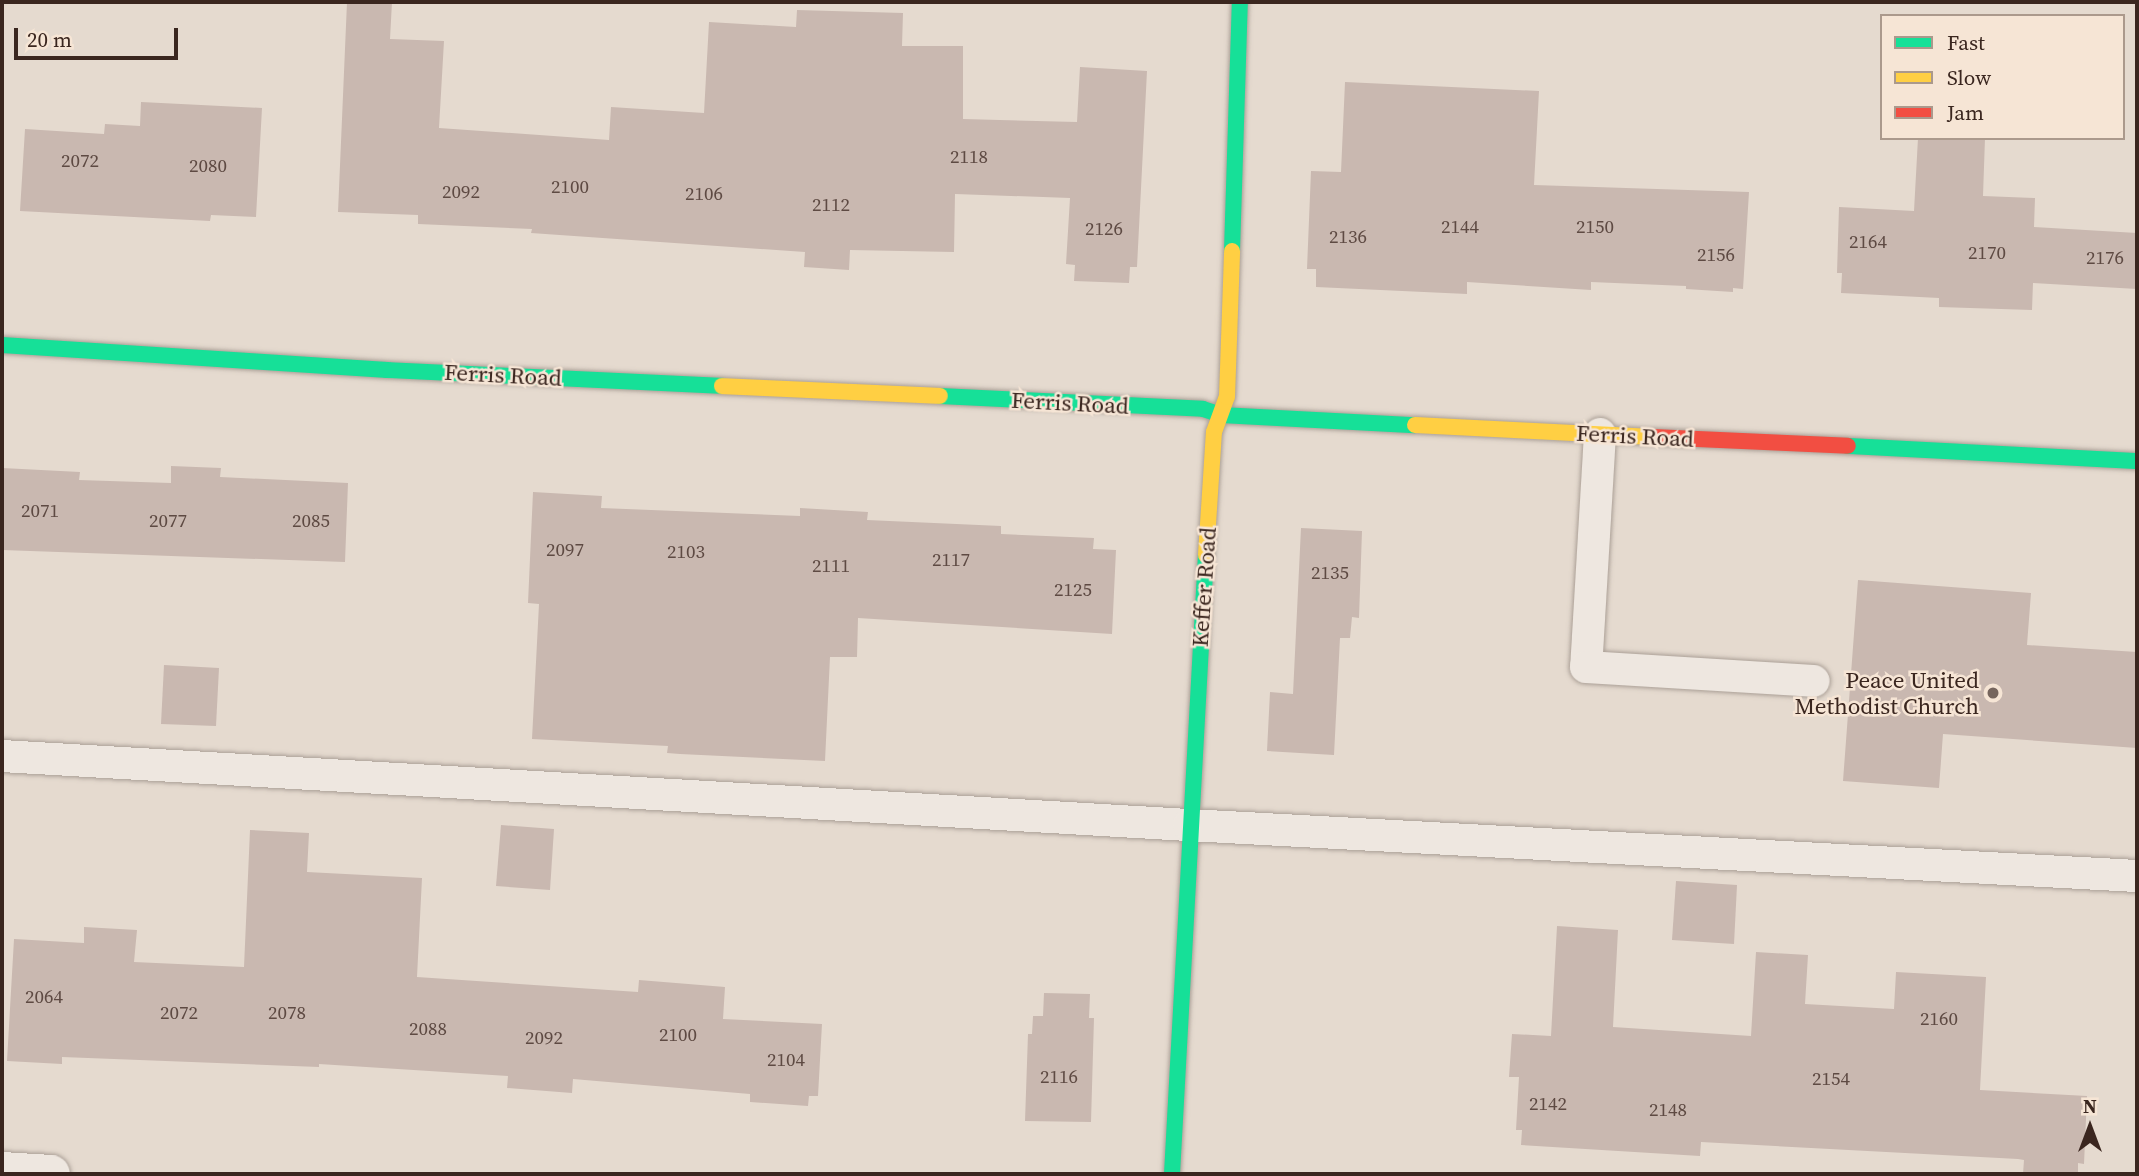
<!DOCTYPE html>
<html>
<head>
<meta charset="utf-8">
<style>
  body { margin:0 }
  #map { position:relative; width:2139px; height:1176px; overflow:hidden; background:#e5dacf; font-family:"Source Serif 4",serif }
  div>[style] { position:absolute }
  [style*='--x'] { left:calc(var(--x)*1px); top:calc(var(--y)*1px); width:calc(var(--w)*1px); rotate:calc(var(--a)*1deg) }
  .building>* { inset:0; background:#c9b8b0 }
  .roads { filter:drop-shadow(0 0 2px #aba097) drop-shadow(0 0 2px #aba097) }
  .lane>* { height:32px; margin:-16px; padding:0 16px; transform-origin:16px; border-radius:16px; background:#eee7e0 }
  .street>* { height:38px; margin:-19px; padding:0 19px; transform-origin:19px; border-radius:19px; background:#eee7e0 }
  .fast>* { height:16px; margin:-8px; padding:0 8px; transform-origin:8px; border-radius:8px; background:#16e098 }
  .slow>* { height:16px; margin:-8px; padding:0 8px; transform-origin:8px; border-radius:8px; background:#ffcf43 }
  .jam>* { height:16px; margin:-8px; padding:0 8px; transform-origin:8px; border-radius:8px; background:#f24e42 }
  .dots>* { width:19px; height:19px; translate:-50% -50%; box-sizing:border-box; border:4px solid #f6e5d5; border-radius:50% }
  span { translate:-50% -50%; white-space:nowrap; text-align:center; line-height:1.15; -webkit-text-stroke:5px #f6e5d5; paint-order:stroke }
  .number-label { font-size:19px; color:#5e4a43 }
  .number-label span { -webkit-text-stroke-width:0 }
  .street-label { font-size:23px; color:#3a261f }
  .poi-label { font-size:23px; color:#3a261f }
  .right { translate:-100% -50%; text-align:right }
  .frame { position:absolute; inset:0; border:4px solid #3a261f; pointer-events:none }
  .legend { position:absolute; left:1880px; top:14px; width:245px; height:126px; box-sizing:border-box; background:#f6e5d5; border:2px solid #ab998c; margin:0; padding:9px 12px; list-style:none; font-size:21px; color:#3a261f }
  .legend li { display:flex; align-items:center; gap:14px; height:35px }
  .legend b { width:35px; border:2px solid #ab998c }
  .north { position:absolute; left:2055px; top:1092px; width:70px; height:70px; -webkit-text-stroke:5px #f6e5d5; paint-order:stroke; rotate:0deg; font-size:19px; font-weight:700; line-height:28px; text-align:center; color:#3a261f }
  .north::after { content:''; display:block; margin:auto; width:24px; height:32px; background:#3a261f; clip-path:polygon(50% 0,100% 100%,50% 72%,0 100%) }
  .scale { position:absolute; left:14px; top:28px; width:164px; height:32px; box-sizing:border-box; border:4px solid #3a261f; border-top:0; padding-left:9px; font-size:21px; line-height:24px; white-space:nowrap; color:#3a261f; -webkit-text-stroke:5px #f6e5d5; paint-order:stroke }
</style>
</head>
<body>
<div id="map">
  <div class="building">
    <div style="clip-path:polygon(347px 2px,392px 2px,390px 39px,444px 41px,439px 128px,609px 140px,611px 107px,704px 113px,709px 22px,796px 27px,797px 10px,903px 13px,902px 46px,963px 46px,963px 119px,1077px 122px,1080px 67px,1147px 71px,1137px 267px,1130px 267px,1129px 283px,1074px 281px,1075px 265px,1066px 264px,1070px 198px,955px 194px,954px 252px,850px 250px,849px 270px,804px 267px,805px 252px,531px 233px,532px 229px,418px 224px,418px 215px,338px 212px)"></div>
    <div style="clip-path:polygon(1345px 82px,1539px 91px,1534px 185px,1749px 192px,1743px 289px,1733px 288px,1733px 292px,1686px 289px,1686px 286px,1591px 282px,1591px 290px,1467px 282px,1467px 294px,1316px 287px,1316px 269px,1307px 269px,1311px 171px,1341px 172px)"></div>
    <div style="clip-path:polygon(141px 102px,262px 108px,256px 217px,211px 215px,210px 221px,20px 211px,25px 129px,104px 134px,105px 124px,140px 126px)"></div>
    <div style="clip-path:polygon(1918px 138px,1985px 138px,1983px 196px,2035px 198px,2034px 227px,2137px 233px,2137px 289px,2033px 283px,2032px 310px,1939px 307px,1939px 298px,1841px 293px,1842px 273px,1837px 273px,1839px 207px,1914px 211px)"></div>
    <div style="clip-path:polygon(171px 466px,221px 468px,220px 477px,348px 483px,345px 562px,2px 550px,2px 468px,80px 472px,79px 480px,171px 483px)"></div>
    <div style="clip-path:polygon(533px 492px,602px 496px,601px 508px,800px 516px,800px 508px,868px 512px,867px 520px,1001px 526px,1001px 534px,1094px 538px,1093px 549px,1116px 550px,1112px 634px,858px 618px,857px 657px,830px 657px,825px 761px,680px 754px,667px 753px,668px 746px,532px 739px,539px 604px,528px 603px)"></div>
    <div style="clip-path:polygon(1301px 528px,1362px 531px,1359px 618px,1352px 617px,1350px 638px,1340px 638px,1334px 755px,1267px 751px,1270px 692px,1293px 694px)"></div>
    <div style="clip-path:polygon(1858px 580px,2031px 593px,2027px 645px,2137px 652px,2137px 748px,1943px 734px,1939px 788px,1843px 781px)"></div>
    <div style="clip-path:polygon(164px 665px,219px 668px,216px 726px,161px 724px)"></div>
    <div style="clip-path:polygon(501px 825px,554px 829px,550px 890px,496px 886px)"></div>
    <div style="clip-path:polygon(250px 830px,309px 833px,307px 872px,422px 878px,417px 977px,638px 992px,639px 980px,725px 987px,723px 1019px,822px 1024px,818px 1096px,809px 1096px,808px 1106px,750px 1102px,750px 1094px,573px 1079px,572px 1093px,507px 1088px,508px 1076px,319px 1064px,319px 1067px,62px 1057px,62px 1064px,7px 1061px,14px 939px,84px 943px,84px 927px,137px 930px,134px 962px,244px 967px)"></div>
    <div style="clip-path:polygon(1676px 881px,1737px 885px,1734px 944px,1672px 940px)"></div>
    <div style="clip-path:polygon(1557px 926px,1618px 930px,1613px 1027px,1751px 1036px,1756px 952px,1808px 955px,1805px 1004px,1894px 1009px,1896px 972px,1986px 977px,1980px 1090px,2087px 1096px,2084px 1164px,2078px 1163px,2078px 1174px,2023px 1174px,2024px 1160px,2018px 1159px,1701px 1142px,1700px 1156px,1521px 1145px,1522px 1130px,1516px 1130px,1519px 1077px,1509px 1077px,1512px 1034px,1551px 1036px)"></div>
    <div style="clip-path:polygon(1044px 993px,1090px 994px,1089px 1018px,1094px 1018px,1091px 1122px,1025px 1121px,1028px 1034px,1032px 1034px,1033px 1016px,1043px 1016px)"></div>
  </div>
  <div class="roads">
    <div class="lane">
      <div style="--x:1600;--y:434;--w:233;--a:93.4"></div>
      <div style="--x:1586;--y:667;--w:228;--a:3.5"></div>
      <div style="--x:2;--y:756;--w:1189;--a:3.33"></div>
      <div style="--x:1189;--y:825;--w:949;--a:3.08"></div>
    </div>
    <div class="street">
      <div style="--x:2;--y:1171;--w:49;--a:3.5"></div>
    </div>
    <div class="fast">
      <div style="--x:1232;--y:251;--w:249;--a:-88.2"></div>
      <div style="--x:2;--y:345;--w:386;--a:3.7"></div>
      <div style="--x:387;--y:370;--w:335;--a:2.7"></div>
      <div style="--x:940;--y:396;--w:263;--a:2.8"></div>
      <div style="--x:1203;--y:409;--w:19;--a:18"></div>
      <div style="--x:1221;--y:415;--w:194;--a:3"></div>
      <div style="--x:1848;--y:446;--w:289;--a:3"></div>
      <div style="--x:1172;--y:1174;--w:620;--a:-86.86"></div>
    </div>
    <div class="slow">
      <div style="--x:722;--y:386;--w:218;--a:2.6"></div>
      <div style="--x:1415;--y:425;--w:238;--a:2.9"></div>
      <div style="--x:1206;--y:555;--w:123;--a:-86.3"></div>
      <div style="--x:1214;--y:432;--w:37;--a:-70"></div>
      <div style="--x:1227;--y:397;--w:146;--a:-88"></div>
    </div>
    <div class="jam">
      <div style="--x:1653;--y:437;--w:195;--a:2.6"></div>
    </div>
  </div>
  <div class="dots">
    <div style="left:1993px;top:693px;background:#76655d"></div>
  </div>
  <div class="number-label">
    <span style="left:969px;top:157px">2118</span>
    <span style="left:80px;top:161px">2072</span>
    <span style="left:208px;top:166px">2080</span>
    <span style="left:570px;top:187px">2100</span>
    <span style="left:461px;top:192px">2092</span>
    <span style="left:704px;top:194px">2106</span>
    <span style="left:831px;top:205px">2112</span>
    <span style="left:1460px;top:227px">2144</span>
    <span style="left:1595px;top:227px">2150</span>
    <span style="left:1104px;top:229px">2126</span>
    <span style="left:1348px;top:237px">2136</span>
    <span style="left:1868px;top:242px">2164</span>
    <span style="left:1987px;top:253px">2170</span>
    <span style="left:1716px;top:255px">2156</span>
    <span style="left:2105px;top:258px">2176</span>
    <span style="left:40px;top:511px">2071</span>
    <span style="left:168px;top:521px">2077</span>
    <span style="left:311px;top:521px">2085</span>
    <span style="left:565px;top:550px">2097</span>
    <span style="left:686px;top:552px">2103</span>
    <span style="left:951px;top:560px">2117</span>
    <span style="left:831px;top:566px">2111</span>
    <span style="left:1330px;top:573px">2135</span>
    <span style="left:1073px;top:590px">2125</span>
    <span style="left:44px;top:997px">2064</span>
    <span style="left:179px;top:1013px">2072</span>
    <span style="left:287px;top:1013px">2078</span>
    <span style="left:1939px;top:1019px">2160</span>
    <span style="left:428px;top:1029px">2088</span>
    <span style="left:678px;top:1035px">2100</span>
    <span style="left:544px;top:1038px">2092</span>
    <span style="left:786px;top:1060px">2104</span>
    <span style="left:1059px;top:1077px">2116</span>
    <span style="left:1831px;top:1079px">2154</span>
    <span style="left:1548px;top:1104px">2142</span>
    <span style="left:1668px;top:1110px">2148</span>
  </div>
  <div class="street-label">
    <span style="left:503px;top:375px;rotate:3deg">Ferris Road</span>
    <span style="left:1070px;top:403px;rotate:3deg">Ferris Road</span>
    <span style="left:1635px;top:436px;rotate:3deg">Ferris Road</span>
    <span style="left:1204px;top:587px;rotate:-86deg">Keffer Road</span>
  </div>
  <div class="poi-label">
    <span class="right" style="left:1979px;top:693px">Peace United<br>Methodist Church</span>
  </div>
  <div class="frame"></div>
  <ul class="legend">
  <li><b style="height:9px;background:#16e098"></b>Fast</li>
  <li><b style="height:9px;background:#ffcf43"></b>Slow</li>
  <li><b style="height:9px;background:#f24e42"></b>Jam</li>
  </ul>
  <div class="north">N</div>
  <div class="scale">20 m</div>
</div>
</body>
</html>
